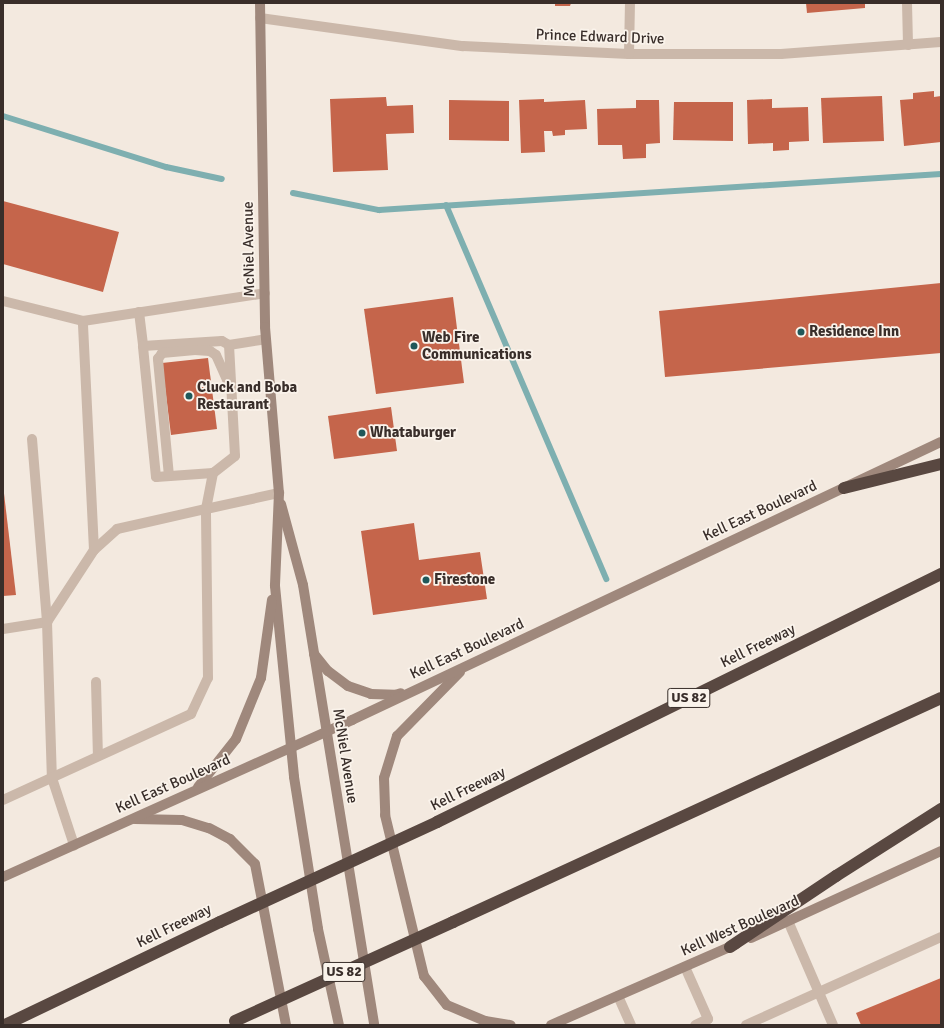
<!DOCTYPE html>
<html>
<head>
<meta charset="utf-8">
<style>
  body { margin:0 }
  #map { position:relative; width:944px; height:1028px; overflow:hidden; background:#f3e9df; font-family:Signika,sans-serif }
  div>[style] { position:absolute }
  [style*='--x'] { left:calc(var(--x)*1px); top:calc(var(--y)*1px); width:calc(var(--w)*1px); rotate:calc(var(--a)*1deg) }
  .stream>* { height:6px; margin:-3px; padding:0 3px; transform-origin:3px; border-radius:3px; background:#7eafb0 }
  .building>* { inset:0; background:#c5654b }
  .lane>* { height:10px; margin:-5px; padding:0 5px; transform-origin:5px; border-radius:5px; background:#cbb8aa }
  .street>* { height:10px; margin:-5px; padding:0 5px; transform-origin:5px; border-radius:5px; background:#cbb8aa }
  .secondary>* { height:10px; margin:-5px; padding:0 5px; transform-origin:5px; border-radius:5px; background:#9f887c }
  .highway>* { height:12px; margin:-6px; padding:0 6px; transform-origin:6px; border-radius:6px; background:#594841 }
  .highway-bridge>* { height:12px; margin:-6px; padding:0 6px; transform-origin:6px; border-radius:6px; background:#594841 }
  .dots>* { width:11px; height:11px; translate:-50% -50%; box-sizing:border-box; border:2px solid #faf3eb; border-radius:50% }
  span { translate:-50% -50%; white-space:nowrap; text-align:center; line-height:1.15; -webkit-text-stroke:3.5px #faf3eb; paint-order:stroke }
  .shield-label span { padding:1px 3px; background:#faf3eb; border:1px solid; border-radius:3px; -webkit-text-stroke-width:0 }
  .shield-label { font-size:14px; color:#392e2a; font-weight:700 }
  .street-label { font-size:15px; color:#392e2a }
  .poi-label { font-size:15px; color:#392e2a; font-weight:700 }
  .left { translate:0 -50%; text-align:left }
  .frame { position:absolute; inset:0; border:4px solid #392e2a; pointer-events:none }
</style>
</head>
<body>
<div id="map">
  <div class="stream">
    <div style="--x:3;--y:116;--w:171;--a:17.4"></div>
    <div style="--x:166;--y:167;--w:57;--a:12.1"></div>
    <div style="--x:293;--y:193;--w:88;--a:11.2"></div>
    <div style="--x:379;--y:210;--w:563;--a:-3.67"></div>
    <div style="--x:446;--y:205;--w:407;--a:66.8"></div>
  </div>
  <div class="building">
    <div style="clip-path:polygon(555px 3px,571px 3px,570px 6px,555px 6px)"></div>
    <div style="clip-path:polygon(806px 3px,865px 3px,865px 8px,807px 13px)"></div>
    <div style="clip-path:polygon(934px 91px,934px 97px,941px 96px,941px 142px,904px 146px,900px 100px,913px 99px,913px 93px)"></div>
    <div style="clip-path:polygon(882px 96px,884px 141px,823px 143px,821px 98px)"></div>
    <div style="clip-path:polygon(386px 97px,387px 106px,413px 105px,414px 133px,386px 134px,388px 170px,333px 172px,330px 99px)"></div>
    <div style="clip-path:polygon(544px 99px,544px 102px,585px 100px,587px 129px,565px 130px,565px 135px,553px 136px,552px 131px,544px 131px,545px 152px,521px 153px,519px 100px)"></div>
    <div style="clip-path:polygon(772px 99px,772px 108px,808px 107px,809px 141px,789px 142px,789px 150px,773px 151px,773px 143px,748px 144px,747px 100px)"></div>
    <div style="clip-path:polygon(449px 100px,509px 101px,509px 141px,449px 140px)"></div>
    <div style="clip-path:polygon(636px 100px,659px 100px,660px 143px,646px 144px,646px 158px,623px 159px,622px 145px,598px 145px,597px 109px,636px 108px)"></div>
    <div style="clip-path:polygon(674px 102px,733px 102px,733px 141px,673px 140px)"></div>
    <div style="clip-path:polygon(3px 201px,119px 232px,103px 292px,3px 264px)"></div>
    <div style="clip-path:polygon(941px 283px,941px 353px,665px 377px,659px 311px)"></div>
    <div style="clip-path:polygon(453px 297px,464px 383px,376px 394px,364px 309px)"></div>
    <div style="clip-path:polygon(208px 358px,217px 429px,171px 435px,162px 363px)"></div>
    <div style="clip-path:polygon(391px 407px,397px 451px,334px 459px,328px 416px)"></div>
    <div style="clip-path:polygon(3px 485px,16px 595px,3px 596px)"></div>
    <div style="clip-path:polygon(414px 523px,419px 560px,480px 552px,487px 599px,373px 615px,361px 531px)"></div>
    <div style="clip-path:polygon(941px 978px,941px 1025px,861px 1025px,856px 1013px)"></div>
  </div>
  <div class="lane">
    <div style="--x:3;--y:301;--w:82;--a:14"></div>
    <div style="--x:139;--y:312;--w:34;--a:83"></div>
    <div style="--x:143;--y:346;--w:79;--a:-3.6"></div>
    <div style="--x:222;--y:341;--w:8;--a:30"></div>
    <div style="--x:229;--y:345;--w:111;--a:86.9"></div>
    <div style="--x:235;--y:456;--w:28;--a:142"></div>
    <div style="--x:213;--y:473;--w:57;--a:176"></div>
    <div style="--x:156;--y:477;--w:132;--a:-95.7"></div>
    <div style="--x:229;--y:345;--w:37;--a:-9"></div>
    <div style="--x:32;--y:439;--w:184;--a:85.3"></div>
    <div style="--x:47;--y:622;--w:156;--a:88.2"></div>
    <div style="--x:52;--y:778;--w:71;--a:71.8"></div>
    <div style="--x:169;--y:476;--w:118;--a:-95.4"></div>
    <div style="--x:158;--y:359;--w:7;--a:-56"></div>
    <div style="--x:162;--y:353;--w:33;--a:-5"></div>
    <div style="--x:195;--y:350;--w:15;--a:4"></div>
    <div style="--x:210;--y:351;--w:7;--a:34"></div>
    <div style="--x:216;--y:355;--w:32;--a:66"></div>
    <div style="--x:94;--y:550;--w:229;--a:-92.8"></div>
    <div style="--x:83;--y:321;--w:184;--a:-8.7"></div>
    <div style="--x:3;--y:629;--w:45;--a:-9"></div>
    <div style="--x:47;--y:622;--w:86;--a:-56.9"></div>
    <div style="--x:94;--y:550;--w:31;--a:-42"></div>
    <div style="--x:117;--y:529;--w:91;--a:-12.7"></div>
    <div style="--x:206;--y:509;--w:37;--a:-79"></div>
    <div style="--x:96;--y:682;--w:74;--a:88.5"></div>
    <div style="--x:3;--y:800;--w:207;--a:-24.6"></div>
    <div style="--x:191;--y:714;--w:40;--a:-65"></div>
    <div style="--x:208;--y:678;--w:169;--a:-90.7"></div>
    <div style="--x:206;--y:509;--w:75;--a:-12.4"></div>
    <div style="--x:788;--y:921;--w:113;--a:66.6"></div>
    <div style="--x:685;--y:967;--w:57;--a:66.1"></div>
    <div style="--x:708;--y:1019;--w:14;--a:155"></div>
    <div style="--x:618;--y:996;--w:32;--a:66"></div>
    <div style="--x:746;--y:1025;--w:214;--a:-24.3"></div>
  </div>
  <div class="street">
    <div style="--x:907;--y:3;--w:42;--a:88.6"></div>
    <div style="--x:260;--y:18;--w:205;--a:7.9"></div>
    <div style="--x:463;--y:46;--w:166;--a:2.8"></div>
    <div style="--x:629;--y:54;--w:152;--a:0"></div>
    <div style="--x:781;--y:54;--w:160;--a:-4.3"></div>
    <div style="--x:629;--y:54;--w:51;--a:-88.9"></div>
  </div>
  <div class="secondary">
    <div style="--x:260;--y:3;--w:324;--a:89.1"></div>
    <div style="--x:265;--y:327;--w:167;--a:85.2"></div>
    <div style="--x:279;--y:493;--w:93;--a:92.5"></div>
    <div style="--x:275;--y:586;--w:192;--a:84.3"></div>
    <div style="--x:294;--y:777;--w:154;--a:81"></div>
    <div style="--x:318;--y:929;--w:98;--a:77.7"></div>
    <div style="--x:281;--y:504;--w:84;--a:74.8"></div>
    <div style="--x:303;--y:585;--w:446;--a:80.8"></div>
    <div style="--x:314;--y:654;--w:22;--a:51"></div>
    <div style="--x:328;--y:671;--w:25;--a:37"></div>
    <div style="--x:348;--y:686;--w:24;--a:19"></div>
    <div style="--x:371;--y:694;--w:24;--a:2"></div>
    <div style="--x:395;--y:695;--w:6;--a:-18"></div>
    <div style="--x:460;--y:672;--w:90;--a:134.5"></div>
    <div style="--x:397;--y:736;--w:44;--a:107.2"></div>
    <div style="--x:384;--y:778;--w:37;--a:88"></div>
    <div style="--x:385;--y:815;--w:166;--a:76.4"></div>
    <div style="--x:424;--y:976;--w:37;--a:52"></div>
    <div style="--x:447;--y:1005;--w:41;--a:22.8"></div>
    <div style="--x:485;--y:1021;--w:26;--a:9"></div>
    <div style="--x:198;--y:787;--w:61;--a:-51.6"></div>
    <div style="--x:236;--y:739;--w:66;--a:-67.7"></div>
    <div style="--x:261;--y:678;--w:79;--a:-82"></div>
    <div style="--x:135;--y:819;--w:47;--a:1.2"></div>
    <div style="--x:182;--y:820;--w:28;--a:17"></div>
    <div style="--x:209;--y:828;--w:24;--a:28"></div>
    <div style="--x:230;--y:839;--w:35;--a:45"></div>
    <div style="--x:255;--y:864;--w:164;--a:79.1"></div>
    <div style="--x:3;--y:877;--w:383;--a:-24.2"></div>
    <div style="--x:352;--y:720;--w:651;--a:-25.27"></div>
    <div style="--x:751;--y:938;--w:209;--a:-24.6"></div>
    <div style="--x:551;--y:1025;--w:202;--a:-23.6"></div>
  </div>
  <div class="highway">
    <div style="--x:844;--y:488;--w:100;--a:-13.9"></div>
    <div style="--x:437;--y:822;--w:562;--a:-26.2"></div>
    <div style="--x:453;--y:922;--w:537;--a:-24.66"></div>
    <div style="--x:730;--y:947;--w:128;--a:-33.8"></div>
    <div style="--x:836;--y:876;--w:125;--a:-32.5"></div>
    <div style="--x:5;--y:1025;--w:238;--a:-25.6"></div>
  </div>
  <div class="highway-bridge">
    <div style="--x:220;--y:922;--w:239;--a:-24.7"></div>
    <div style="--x:235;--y:1021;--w:239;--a:-24.4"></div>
  </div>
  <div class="dots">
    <div style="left:801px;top:332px;background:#1f585a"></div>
    <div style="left:414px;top:346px;background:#1f585a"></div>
    <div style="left:189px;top:396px;background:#1f585a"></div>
    <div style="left:362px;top:433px;background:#1f585a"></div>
    <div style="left:426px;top:580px;background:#1f585a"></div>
  </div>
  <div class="shield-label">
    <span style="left:689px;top:698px">US 82</span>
    <span style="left:344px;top:972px">US 82</span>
  </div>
  <div class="street-label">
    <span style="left:600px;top:37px;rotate:2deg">Prince Edward Drive</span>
    <span style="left:249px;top:249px;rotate:-91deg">McNiel Avenue</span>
    <span style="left:760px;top:511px;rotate:-25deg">Kell East Boulevard</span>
    <span style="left:758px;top:646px;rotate:-26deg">Kell Freeway</span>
    <span style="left:467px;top:649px;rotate:-25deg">Kell East Boulevard</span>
    <span style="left:345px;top:756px;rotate:81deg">McNiel Avenue</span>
    <span style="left:173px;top:784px;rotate:-24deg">Kell East Boulevard</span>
    <span style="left:468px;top:789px;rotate:-26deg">Kell Freeway</span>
    <span style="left:174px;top:926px;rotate:-26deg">Kell Freeway</span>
    <span style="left:740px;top:926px;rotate:-24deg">Kell West Boulevard</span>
  </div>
  <div class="poi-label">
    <span class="left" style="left:809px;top:332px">Residence Inn</span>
    <span class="left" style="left:422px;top:346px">Web Fire<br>Communications</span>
    <span class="left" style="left:197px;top:396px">Cluck and Boba<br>Restaurant</span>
    <span class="left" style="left:370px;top:433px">Whataburger</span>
    <span class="left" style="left:434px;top:580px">Firestone</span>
  </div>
  <div class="frame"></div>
</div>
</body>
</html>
